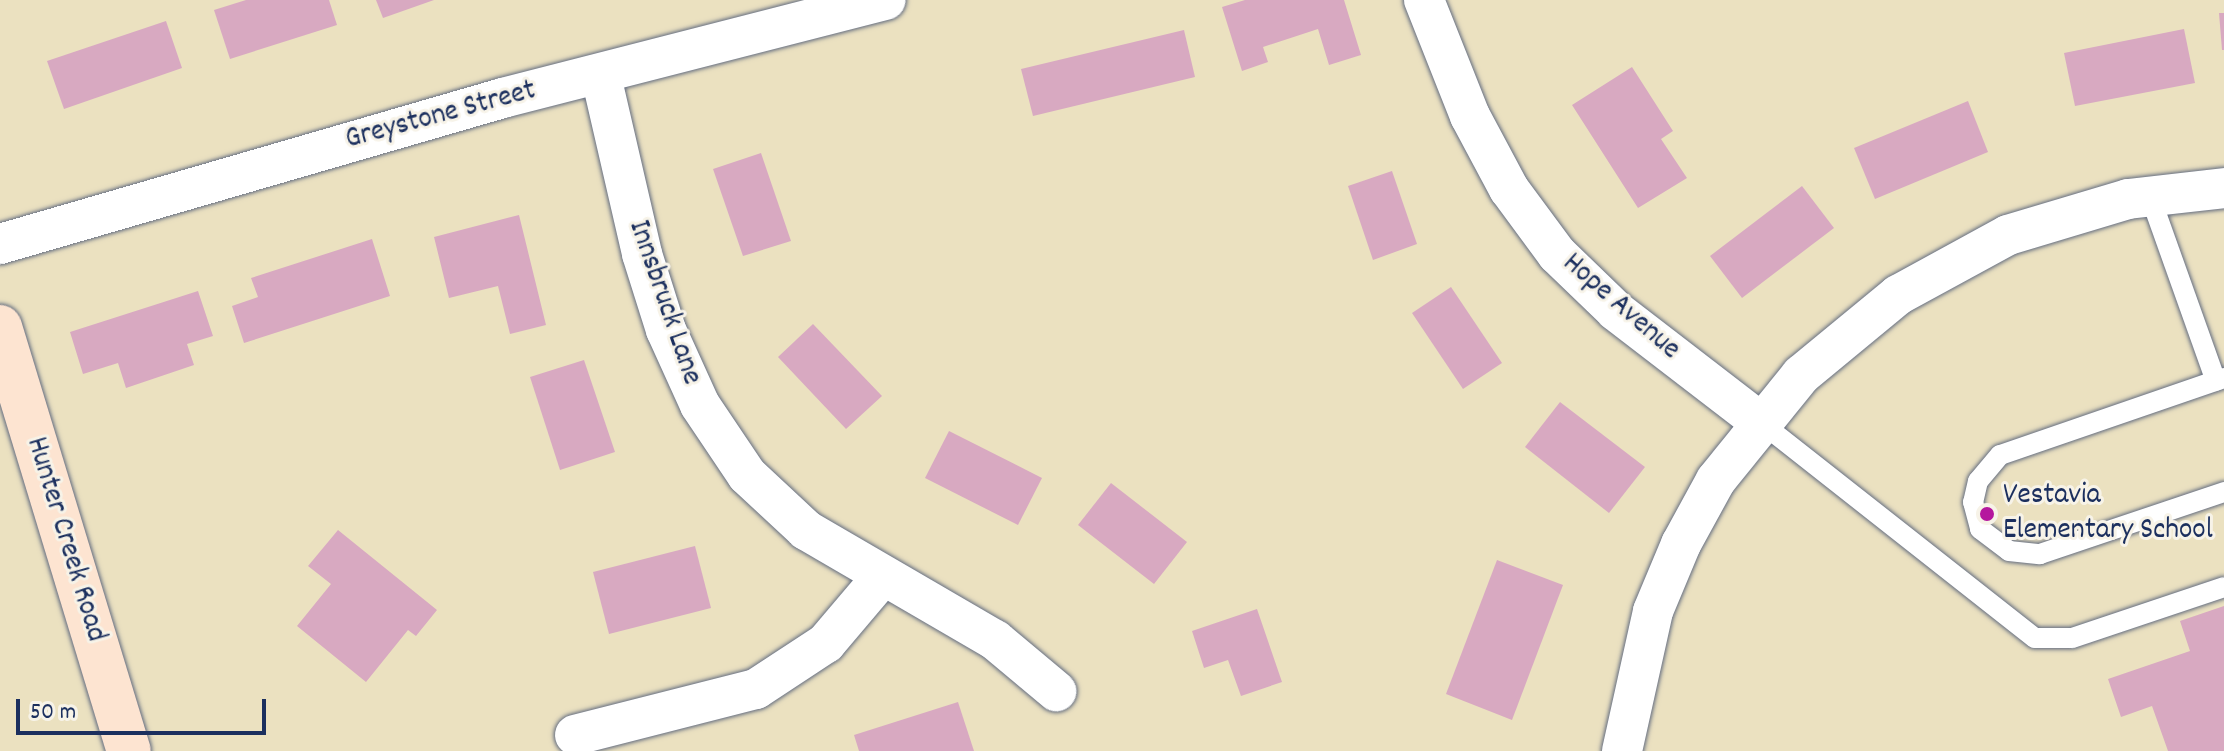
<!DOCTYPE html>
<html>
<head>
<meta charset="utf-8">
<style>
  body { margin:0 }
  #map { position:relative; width:2224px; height:751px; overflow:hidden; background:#ebe1c0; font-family:Dekko,sans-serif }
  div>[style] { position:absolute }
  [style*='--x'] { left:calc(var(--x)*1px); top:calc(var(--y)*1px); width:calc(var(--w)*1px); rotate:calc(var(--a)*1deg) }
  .building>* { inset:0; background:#d8a9c1 }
  .roads { filter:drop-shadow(0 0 2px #646d80) drop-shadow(0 0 2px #646d80) }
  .service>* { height:20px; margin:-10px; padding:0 10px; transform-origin:10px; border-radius:10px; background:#fff }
  .minor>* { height:40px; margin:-20px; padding:0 20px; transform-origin:20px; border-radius:20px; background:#fff }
  .secondary>* { height:44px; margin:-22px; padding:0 22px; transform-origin:22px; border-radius:22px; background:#fde4d1 }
  .dots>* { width:22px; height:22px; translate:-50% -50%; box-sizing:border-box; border:4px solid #f7f3e8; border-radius:50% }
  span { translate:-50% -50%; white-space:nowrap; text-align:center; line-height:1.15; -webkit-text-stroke:6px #f7f3e8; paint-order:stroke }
  .street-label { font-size:30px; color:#1b2f5e }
  .poi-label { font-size:30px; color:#1b2f5e }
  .left { translate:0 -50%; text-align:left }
  .scale { position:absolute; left:16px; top:699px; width:250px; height:36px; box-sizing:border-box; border:4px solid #1b2f5e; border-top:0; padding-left:10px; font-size:24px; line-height:28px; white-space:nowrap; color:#1b2f5e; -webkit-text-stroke:6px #f7f3e8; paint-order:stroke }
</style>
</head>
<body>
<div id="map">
  <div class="building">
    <div style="clip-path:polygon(246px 0,329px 0,337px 25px,230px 59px,214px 10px)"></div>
    <div style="clip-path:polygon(376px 0,434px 0,383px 18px)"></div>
    <div style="clip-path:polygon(1245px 0,1344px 0,1361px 55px,1329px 65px,1318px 29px,1263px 47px,1268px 62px,1242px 71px,1222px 7px)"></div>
    <div style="clip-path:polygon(2219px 13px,2224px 13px,2224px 50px,2222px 50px)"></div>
    <div style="clip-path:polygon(166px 21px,182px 68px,64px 109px,47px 61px)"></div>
    <div style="clip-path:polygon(2184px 29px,2195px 83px,2075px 106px,2064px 53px)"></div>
    <div style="clip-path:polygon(1184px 30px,1195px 77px,1033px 116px,1021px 69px)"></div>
    <div style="clip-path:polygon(1632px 67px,1673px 131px,1661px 139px,1687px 178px,1638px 208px,1572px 105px)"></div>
    <div style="clip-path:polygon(1968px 101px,1988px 152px,1875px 199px,1854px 148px)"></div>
    <div style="clip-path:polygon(761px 153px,791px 241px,743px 256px,713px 169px)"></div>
    <div style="clip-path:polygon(1392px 171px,1417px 244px,1373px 260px,1348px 186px)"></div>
    <div style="clip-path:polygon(1802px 186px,1834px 228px,1742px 298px,1710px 256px)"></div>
    <div style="clip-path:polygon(519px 215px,546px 325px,510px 334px,498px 286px,449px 298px,434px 237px)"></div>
    <div style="clip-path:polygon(372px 239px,390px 296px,244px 343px,232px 306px,258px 297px,251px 278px)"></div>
    <div style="clip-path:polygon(1451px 287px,1502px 363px,1463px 389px,1412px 313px)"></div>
    <div style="clip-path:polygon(198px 291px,213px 336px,187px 344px,194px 365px,126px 388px,118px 363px,83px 374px,70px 332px)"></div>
    <div style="clip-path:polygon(813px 324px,882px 396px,846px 429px,778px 357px)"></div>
    <div style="clip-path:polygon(584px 360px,615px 452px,560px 470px,530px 377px)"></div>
    <div style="clip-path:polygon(1560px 402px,1645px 467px,1609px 513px,1525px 447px)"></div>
    <div style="clip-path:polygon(949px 431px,1042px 478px,1018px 525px,925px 478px)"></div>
    <div style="clip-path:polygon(1111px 483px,1187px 542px,1154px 584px,1078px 525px)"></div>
    <div style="clip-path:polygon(338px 530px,437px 610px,416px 636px,408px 630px,366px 682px,297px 626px,331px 584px,308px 566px)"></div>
    <div style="clip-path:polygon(695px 546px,711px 608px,609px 634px,593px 572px)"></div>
    <div style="clip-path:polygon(1497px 560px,1563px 585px,1512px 720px,1446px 694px)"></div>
    <div style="clip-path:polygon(2224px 606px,2224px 751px,2168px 751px,2152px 706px,2121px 717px,2108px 679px,2190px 651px,2180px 621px)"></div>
    <div style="clip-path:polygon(1257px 609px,1282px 682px,1241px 696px,1228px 660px,1204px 668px,1192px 631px)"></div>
    <div style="clip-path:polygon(958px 702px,974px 751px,859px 751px,854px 735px)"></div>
  </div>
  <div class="roads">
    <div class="service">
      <div style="--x:2150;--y:196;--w:196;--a:70.4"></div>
      <div style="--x:2224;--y:378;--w:237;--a:161"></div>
      <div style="--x:2000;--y:455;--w:34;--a:130"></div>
      <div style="--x:1978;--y:481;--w:22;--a:103"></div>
      <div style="--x:1973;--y:502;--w:28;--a:75"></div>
      <div style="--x:1980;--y:529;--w:36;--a:37"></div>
      <div style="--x:2009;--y:551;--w:31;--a:6"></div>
      <div style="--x:2040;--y:554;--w:194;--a:-18.6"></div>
      <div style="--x:1759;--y:421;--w:351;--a:38.2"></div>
      <div style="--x:2035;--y:638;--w:37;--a:0"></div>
      <div style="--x:2072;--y:638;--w:160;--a:-18.5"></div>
    </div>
    <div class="minor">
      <div style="--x:1424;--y:0;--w:125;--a:68.4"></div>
      <div style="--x:1470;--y:116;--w:83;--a:61.9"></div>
      <div style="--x:1509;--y:189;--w:81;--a:53.6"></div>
      <div style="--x:1557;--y:254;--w:82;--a:44"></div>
      <div style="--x:1616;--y:311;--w:180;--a:37.6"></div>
      <div style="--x:601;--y:76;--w:183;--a:77"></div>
      <div style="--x:642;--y:254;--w:80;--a:72.5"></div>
      <div style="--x:666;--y:330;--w:82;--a:65.6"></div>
      <div style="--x:700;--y:405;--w:84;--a:56.1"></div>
      <div style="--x:747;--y:475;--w:81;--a:43"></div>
      <div style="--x:806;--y:530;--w:219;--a:30.2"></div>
      <div style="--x:995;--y:640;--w:80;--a:39.9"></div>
      <div style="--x:0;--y:244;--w:524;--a:-16.19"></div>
      <div style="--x:503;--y:98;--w:395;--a:-14.4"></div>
      <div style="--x:575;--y:735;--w:187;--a:-14.3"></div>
      <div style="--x:756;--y:689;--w:84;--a:-33.3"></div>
      <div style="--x:826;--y:643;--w:87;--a:-49.7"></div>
      <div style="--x:1622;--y:751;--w:143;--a:-77.5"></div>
      <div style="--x:1653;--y:611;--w:73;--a:-67.3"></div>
      <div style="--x:1681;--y:544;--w:73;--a:-61.3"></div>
      <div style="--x:1716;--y:480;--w:135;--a:-51"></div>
      <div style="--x:1801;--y:375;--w:126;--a:-39.5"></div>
      <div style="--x:1898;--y:295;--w:125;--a:-28.6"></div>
      <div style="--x:2008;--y:235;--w:125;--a:-16.7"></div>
      <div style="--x:2128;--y:199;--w:97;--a:-6.5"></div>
    </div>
    <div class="secondary">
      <div style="--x:0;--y:327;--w:443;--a:73.1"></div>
    </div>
  </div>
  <div class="dots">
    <div style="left:1987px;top:514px;background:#b5179e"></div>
  </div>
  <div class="street-label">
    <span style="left:441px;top:117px;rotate:-15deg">Greystone Street</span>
    <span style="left:663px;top:303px;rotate:71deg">Innsbruck Lane</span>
    <span style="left:1620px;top:308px;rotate:41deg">Hope Avenue</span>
    <span style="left:64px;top:540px;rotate:73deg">Hunter Creek Road</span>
  </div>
  <div class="poi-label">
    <span class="left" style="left:2003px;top:514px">Vestavia<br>Elementary School</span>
  </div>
  <div class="scale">50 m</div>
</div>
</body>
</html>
